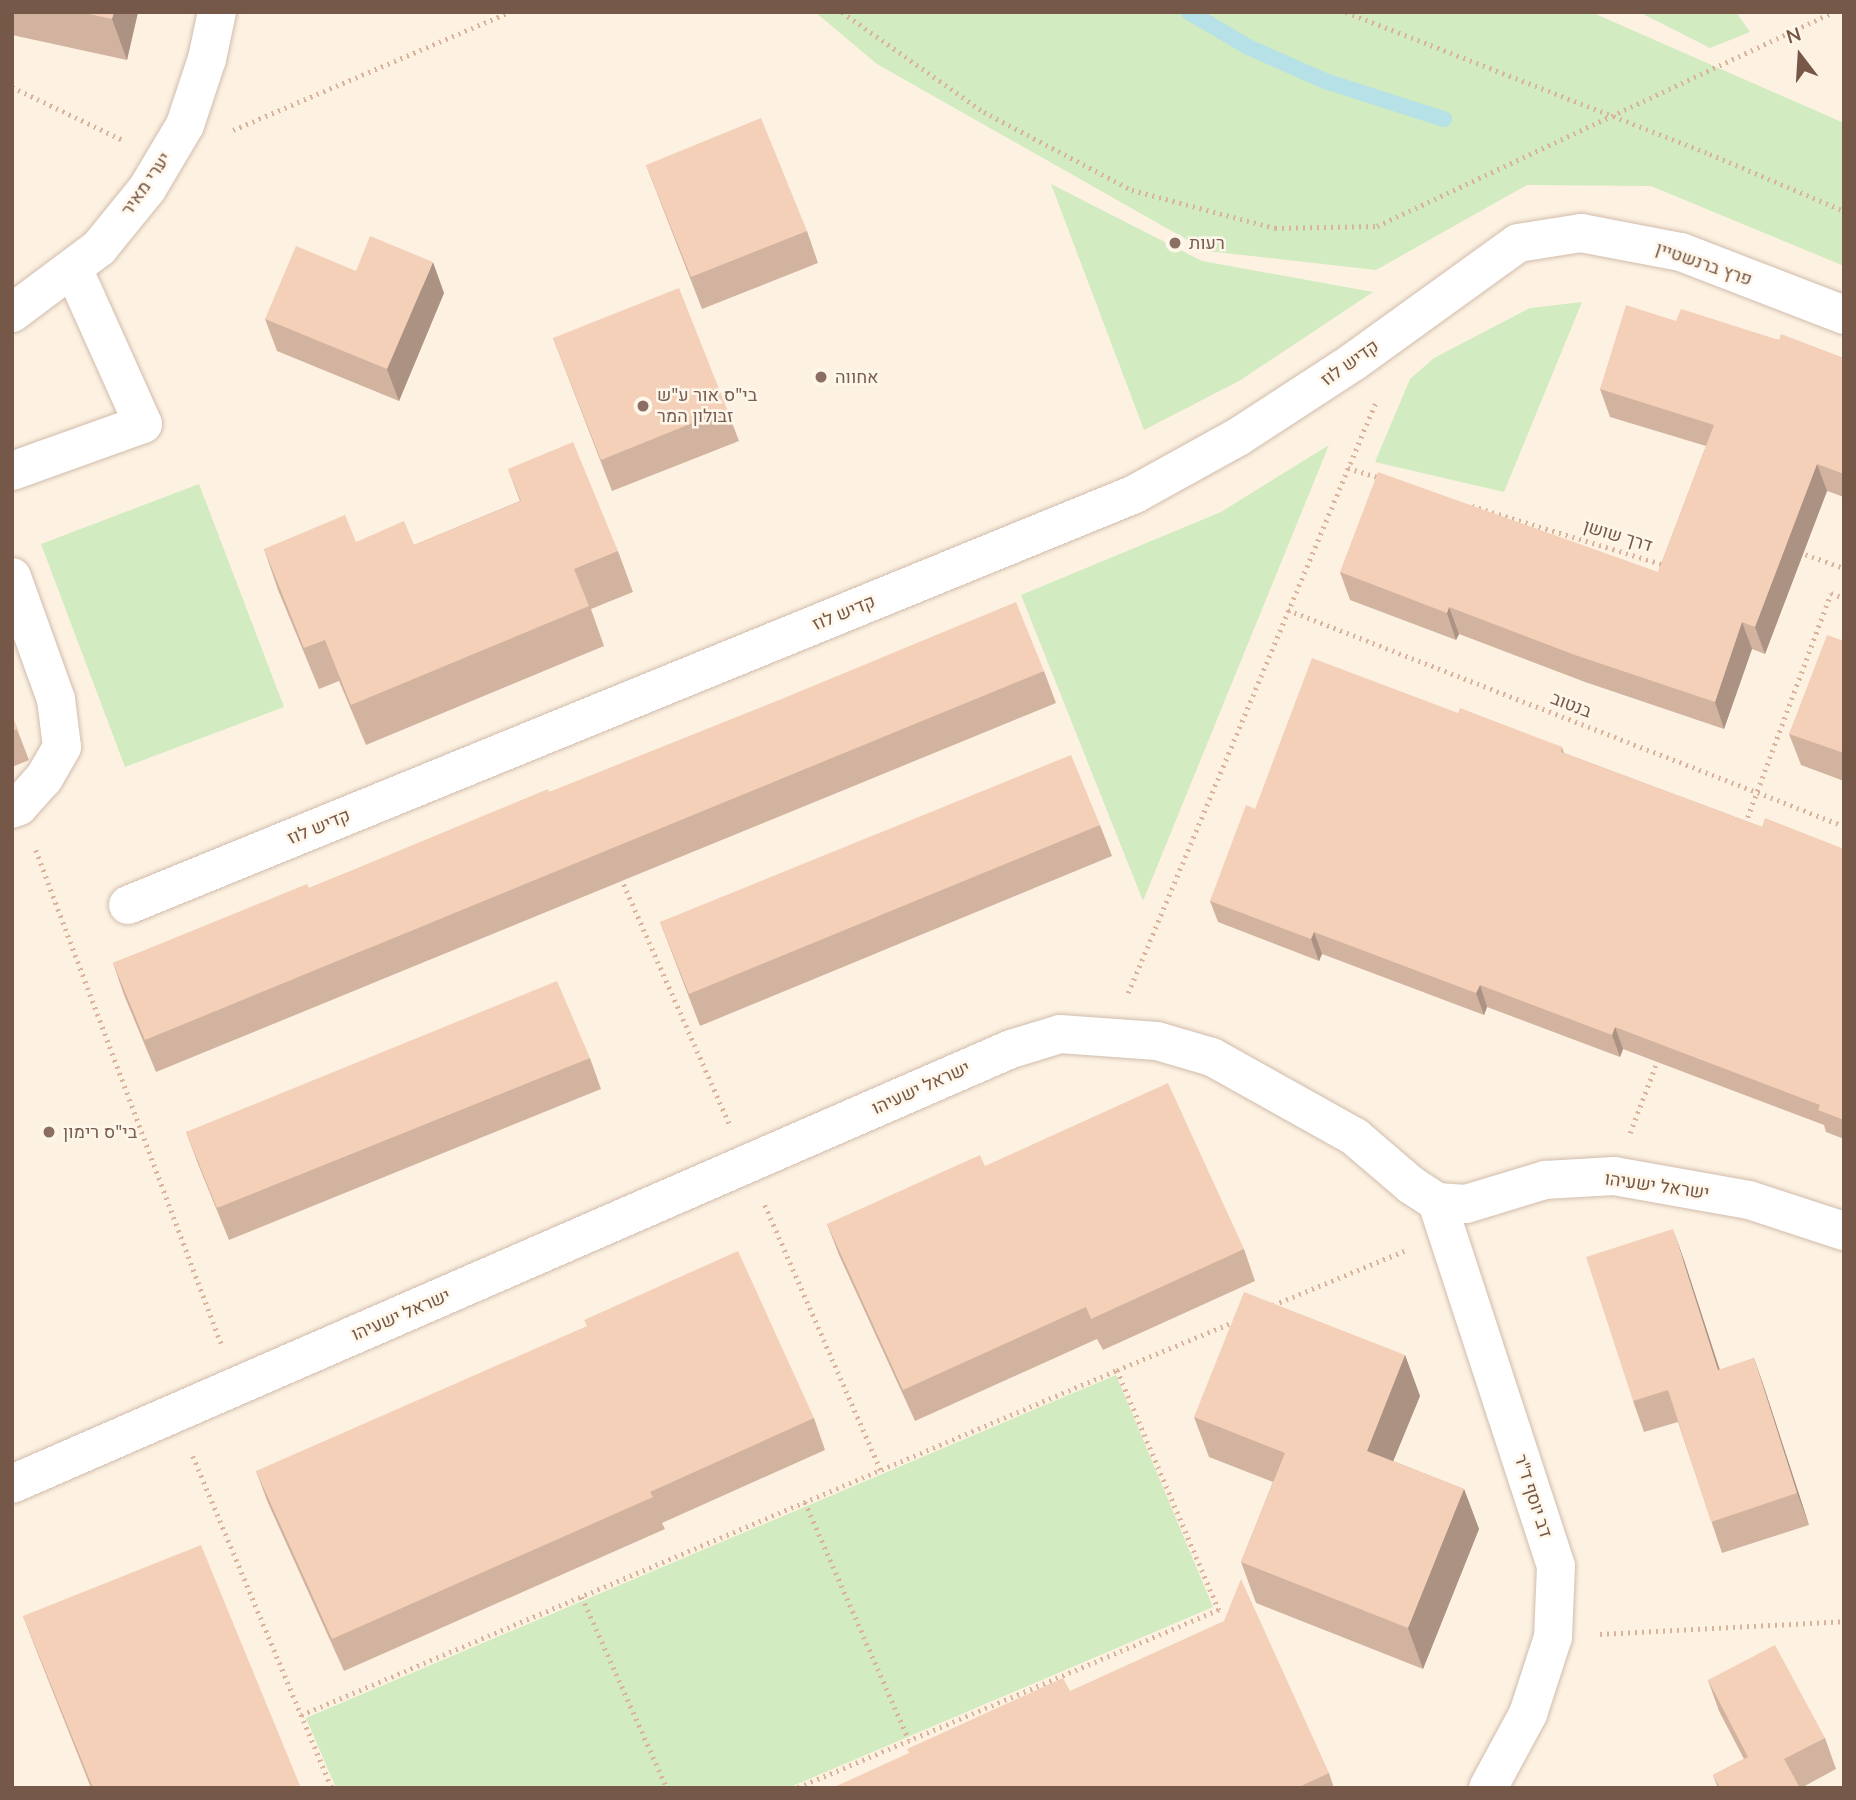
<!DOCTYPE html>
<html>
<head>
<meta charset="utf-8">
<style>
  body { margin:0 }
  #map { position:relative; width:1856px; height:1800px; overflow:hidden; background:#fdf2e2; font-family:"Nunito Sans",Heebo,sans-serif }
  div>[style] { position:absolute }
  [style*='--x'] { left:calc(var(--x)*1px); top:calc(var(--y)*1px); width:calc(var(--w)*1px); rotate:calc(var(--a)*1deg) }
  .green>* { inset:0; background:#d2ebc0 }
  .stream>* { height:16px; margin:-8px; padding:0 8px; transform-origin:8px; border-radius:8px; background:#b6e1e7 }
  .path>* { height:4.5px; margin-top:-2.25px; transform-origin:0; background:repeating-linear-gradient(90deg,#d9b39c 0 2px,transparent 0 7px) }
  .roads { filter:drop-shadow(0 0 2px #d1bcac) drop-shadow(0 0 2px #d1bcac) }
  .minor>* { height:38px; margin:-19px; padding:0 19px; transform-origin:19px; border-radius:19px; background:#fff }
  .wall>* { inset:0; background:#d2b39f }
  .shaded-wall>* { inset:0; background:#ab9282 }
  .building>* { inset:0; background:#f4d0b9 }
  .dots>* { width:19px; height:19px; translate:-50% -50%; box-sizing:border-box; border:4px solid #fff6ea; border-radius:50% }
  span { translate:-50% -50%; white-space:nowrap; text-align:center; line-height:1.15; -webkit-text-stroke:5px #fff6ea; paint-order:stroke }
  .street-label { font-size:18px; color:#765848 }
  .education-label { font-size:18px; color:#785e54 }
  .left { translate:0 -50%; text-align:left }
  .frame { position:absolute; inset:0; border:14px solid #765848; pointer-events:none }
  .north { position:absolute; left:1765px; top:21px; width:70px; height:70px; -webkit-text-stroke:5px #fff6ea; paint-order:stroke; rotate:343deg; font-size:19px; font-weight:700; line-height:28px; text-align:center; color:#765848 }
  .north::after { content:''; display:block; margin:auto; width:24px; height:32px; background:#765848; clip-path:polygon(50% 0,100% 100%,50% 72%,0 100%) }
</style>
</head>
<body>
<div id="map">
  <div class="green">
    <div style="clip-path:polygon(815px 12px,1591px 12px,1844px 123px,1844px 266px,1651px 186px,1527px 185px,1376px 270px,1207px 251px,877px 64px)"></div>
    <div style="clip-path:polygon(1639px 12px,1736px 12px,1750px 32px,1710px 48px)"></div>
    <div style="clip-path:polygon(1051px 184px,1202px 261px,1373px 292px,1239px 381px,1144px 430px)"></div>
    <div style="clip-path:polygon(1582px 302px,1504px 492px,1375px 462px,1410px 379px,1434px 358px,1530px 308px)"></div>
    <div style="clip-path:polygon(1329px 445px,1143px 901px,1021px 595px,1221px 512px)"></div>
    <div style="clip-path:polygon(199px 484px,284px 707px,125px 767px,41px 544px)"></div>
    <div style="clip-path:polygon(1116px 1375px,1213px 1607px,788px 1788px,336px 1788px,306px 1718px)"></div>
  </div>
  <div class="stream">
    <div style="--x:1189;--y:12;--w:69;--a:30.7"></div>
    <div style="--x:1248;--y:47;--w:84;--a:23.8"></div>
    <div style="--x:1325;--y:81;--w:125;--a:17.7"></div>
  </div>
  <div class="path">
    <div style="--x:842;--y:12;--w:174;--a:35.2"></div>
    <div style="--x:984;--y:112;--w:167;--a:27.8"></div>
    <div style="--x:1132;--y:190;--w:148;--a:14.9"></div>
    <div style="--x:1275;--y:228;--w:102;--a:-1.1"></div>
    <div style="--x:1377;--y:226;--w:501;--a:-25.13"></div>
    <div style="--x:1346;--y:12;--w:391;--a:21.3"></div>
    <div style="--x:1710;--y:154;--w:146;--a:23"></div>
    <div style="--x:12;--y:87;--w:123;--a:25.5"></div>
    <div style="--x:233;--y:130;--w:300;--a:-23.1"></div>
    <div style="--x:1348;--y:468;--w:34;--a:17"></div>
    <div style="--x:1472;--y:506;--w:202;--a:17"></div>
    <div style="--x:1799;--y:552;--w:48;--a:19.6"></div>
    <div style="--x:1288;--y:610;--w:596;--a:21.23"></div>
    <div style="--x:1745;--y:824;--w:246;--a:-69.6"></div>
    <div style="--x:1831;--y:593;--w:14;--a:21"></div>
    <div style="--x:36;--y:850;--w:527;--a:69.43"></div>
    <div style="--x:621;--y:878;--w:268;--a:66.2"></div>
    <div style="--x:1128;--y:993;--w:639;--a:-67.25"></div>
    <div style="--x:1630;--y:1133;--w:79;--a:-69.3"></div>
    <div style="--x:765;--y:1205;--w:289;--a:66.4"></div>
    <div style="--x:1273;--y:1305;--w:142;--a:-22.4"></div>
    <div style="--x:1117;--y:1370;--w:129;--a:-22.4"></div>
    <div style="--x:193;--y:1456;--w:360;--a:67.3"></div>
    <div style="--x:805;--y:1502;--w:260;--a:66.4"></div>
    <div style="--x:582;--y:1597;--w:209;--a:66"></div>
    <div style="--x:1600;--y:1634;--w:244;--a:-3"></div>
    <div style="--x:301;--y:1715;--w:886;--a:-22.92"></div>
    <div style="--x:1117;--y:1370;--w:261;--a:67"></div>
    <div style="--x:1219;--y:1610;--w:458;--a:157.1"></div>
  </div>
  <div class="roads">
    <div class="minor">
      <div style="--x:12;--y:313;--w:109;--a:-36.8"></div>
      <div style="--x:99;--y:248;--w:76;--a:-50.9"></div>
      <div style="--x:147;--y:189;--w:74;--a:-59.3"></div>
      <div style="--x:185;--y:125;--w:70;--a:-71.6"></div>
      <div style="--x:207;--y:59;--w:48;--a:-78"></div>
      <div style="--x:12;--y:471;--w:139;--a:-19.7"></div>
      <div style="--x:143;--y:424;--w:171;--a:-114.2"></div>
      <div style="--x:12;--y:577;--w:130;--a:70.2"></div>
      <div style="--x:56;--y:699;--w:48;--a:82.9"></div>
      <div style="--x:62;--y:747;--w:36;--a:120"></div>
      <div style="--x:44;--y:778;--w:38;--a:132"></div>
      <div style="--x:19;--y:806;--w:8;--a:157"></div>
      <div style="--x:128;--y:905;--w:1088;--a:-22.2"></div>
      <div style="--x:1135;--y:494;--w:118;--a:-29"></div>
      <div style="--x:1238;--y:437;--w:137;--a:-33.1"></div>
      <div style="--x:1353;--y:362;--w:203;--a:-35.8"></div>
      <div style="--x:1518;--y:243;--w:64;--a:-9"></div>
      <div style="--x:1581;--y:233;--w:102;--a:10.8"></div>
      <div style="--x:1681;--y:252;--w:175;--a:21.1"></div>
      <div style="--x:1437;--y:1202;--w:383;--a:71.9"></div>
      <div style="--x:1556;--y:1566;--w:71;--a:92.4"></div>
      <div style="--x:1553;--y:1637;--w:81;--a:108"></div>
      <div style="--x:1528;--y:1714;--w:84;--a:118.4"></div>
      <div style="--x:12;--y:1484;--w:1090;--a:-23.53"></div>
      <div style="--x:1011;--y:1049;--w:51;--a:-17"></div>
      <div style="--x:1060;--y:1034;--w:97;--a:4.1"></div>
      <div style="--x:1157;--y:1041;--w:57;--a:16.2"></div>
      <div style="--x:1212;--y:1057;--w:164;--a:29.2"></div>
      <div style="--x:1355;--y:1137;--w:74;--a:40.6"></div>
      <div style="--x:1411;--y:1185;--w:31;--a:33"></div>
      <div style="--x:1437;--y:1202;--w:29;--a:4"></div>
      <div style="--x:1466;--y:1204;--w:83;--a:-16.9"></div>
      <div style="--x:1545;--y:1180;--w:69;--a:-3.3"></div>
      <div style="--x:1614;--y:1176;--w:137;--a:10.1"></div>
      <div style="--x:1749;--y:1200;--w:100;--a:18.1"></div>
    </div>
  </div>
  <div class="wall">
    <div style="clip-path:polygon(12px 12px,138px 12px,127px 60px,12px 35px)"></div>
    <div style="clip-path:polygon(646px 165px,807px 231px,818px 263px,702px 309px)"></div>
    <div style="clip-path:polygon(356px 271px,444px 293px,399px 401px,277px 351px,265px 319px)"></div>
    <div style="clip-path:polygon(1676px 321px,1779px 340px,1844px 358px,1844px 497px,1827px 491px,1765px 654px,1752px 649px,1724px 729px,1585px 682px,1459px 634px,1456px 640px,1350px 600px,1340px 572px,1658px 572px,1706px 446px,1610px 417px,1600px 389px)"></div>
    <div style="clip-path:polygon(553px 338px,727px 409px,739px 441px,612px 491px)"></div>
    <div style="clip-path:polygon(508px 469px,618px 551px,633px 592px,591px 609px,604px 646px,366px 745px,339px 681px,319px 689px,278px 590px,264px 549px,356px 542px,414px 545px,520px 501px)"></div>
    <div style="clip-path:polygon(1844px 641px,1844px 781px,1801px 765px,1789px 734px)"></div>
    <div style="clip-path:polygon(1044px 671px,1056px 703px,156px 1072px,124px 995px,113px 963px,309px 888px,549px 792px)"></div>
    <div style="clip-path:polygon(1458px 713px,1562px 747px,1564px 753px,1762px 827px,1844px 849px,1844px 1139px,1826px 1132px,1824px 1125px,1623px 1049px,1620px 1057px,1487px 1007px,1484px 1015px,1322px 954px,1319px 961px,1218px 922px,1210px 901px,1255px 809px)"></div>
    <div style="clip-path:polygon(12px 716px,29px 760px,12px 767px)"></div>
    <div style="clip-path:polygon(1100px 825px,1112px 856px,700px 1026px,660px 922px)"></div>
    <div style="clip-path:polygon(590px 1058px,601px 1089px,229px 1240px,198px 1164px,186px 1132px)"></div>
    <div style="clip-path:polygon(985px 1166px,1244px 1249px,1255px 1281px,1103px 1350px,1097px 1339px,915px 1421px,839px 1255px,827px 1224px)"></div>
    <div style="clip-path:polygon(1684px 1260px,1720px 1370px,1754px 1358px,1765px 1390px,1809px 1525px,1722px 1553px,1678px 1422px,1644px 1432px,1633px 1401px)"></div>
    <div style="clip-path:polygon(1405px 1355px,1420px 1396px,1393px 1461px,1464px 1489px,1479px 1529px,1423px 1669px,1256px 1603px,1241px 1562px,1273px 1482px,1209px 1457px,1194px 1417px)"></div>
    <div style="clip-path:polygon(814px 1418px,825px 1450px,662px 1523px,665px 1529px,344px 1671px,268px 1503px,256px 1471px)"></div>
    <div style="clip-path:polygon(23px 1616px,301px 1788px,91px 1788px,35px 1647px)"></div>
    <div style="clip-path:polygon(1708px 1680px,1825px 1738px,1836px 1769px,1801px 1788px,1718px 1788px,1713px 1775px,1744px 1759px,1719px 1711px)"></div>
    <div style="clip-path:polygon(1070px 1691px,1329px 1773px,1334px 1788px,832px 1788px)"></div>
  </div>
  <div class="shaded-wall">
    <div style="clip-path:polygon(114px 12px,138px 12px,127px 60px,112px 19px)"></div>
    <div style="clip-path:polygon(433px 262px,444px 293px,399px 401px,387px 369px)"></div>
    <div style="clip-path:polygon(1817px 464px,1827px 491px,1765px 654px,1755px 627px)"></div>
    <div style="clip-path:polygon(1449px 607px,1459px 634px,1456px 640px,1447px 613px)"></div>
    <div style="clip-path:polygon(1742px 622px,1752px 649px,1724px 729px,1715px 702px)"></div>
    <div style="clip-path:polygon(1314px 932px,1322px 954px,1319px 961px,1311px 939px)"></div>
    <div style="clip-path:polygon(1480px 985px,1487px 1007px,1484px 1015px,1476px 993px)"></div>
    <div style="clip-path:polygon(1615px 1027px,1623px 1049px,1620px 1057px,1612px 1035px)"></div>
    <div style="clip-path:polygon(1673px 1229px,1684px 1260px,1730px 1402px,1718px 1370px)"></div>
    <div style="clip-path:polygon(1405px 1355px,1420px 1396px,1381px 1491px,1367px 1451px)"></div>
    <div style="clip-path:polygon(1754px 1358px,1765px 1390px,1809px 1525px,1797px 1493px)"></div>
    <div style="clip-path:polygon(1464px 1489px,1479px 1529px,1423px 1669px,1408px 1628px)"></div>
  </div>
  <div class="building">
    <div style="clip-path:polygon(80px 12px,114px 12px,112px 19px)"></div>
    <div style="clip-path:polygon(761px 118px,807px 231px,691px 277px,646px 165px)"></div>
    <div style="clip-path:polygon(370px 236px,433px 262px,387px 369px,265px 319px,296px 246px,356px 271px)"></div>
    <div style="clip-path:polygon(679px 288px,727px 409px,601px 460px,553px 338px)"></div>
    <div style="clip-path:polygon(1626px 305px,1676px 321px,1681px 309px,1779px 340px,1781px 334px,1844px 358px,1844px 474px,1817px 464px,1755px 627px,1742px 622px,1715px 702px,1575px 655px,1449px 607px,1447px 613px,1340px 572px,1378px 472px,1658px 572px,1714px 425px,1600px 389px)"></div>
    <div style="clip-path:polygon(573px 442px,618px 551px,574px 569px,589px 606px,351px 705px,325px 640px,304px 648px,264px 549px,345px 515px,356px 542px,404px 521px,414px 545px,521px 501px,508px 469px)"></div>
    <div style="clip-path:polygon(1016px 602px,1044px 671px,145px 1040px,113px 963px,307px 884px,309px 888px,548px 789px,549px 792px,784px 698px)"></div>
    <div style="clip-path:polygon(1827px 635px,1844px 641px,1844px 753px,1789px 734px)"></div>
    <div style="clip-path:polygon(1312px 658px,1458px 713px,1460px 708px,1562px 747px,1561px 752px,1762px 827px,1765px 818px,1844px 849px,1844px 1120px,1818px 1110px,1820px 1105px,1615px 1027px,1612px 1035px,1480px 985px,1476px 993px,1314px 932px,1311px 939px,1210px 901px,1246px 805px,1255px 809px)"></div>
    <div style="clip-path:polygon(12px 716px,18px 729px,12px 731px)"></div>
    <div style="clip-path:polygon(1071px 755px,1100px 825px,689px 994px,660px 922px)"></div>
    <div style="clip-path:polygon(557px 981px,590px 1058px,217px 1208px,186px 1132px)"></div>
    <div style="clip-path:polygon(1168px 1083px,1244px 1249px,1091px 1319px,1086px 1307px,903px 1390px,827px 1224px,980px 1155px,985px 1166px)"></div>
    <div style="clip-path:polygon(1673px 1229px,1718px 1370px,1754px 1358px,1797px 1493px,1711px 1522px,1668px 1390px,1633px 1401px,1586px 1257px)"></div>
    <div style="clip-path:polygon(738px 1251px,814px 1418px,650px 1492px,653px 1497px,332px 1639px,256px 1471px,587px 1326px,584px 1320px)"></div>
    <div style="clip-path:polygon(1244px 1292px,1405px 1355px,1367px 1451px,1464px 1489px,1408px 1628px,1241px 1562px,1285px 1453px,1194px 1417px)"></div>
    <div style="clip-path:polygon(201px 1545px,301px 1788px,93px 1788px,23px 1616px)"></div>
    <div style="clip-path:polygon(1241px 1579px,1329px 1773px,1297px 1788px,832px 1788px,909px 1753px,907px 1749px,1063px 1678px,1070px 1691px,1224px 1621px)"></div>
    <div style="clip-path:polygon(1775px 1645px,1825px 1738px,1784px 1759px,1800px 1788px,1720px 1788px,1713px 1775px,1748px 1757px,1708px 1680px)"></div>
  </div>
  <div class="dots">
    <div style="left:1175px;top:243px;background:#8d6e63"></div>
    <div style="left:821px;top:377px;background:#8d6e63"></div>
    <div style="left:643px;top:406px;background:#8d6e63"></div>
    <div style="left:49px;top:1132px;background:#8d6e63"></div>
  </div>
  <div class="street-label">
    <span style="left:146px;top:184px;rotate:-55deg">יערי מאיר</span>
    <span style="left:1704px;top:264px;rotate:19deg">פרץ ברנשטיין</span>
    <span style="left:1350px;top:363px;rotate:-35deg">קדיש לוז</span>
    <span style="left:1618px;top:536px;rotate:17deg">דרך שושן</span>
    <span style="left:844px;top:613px;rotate:-22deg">קדיש לוז</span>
    <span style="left:1571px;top:705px;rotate:21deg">בנטוב</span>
    <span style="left:319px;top:827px;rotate:-22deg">קדיש לוז</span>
    <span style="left:921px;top:1088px;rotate:-24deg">ישראל ישעיהו</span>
    <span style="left:1657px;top:1186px;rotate:8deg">ישראל ישעיהו</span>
    <span style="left:401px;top:1315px;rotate:-23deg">ישראל ישעיהו</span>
    <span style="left:1533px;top:1496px;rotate:72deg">דב יוסף ד"ר</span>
  </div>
  <div class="education-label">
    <span class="left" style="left:1189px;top:243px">רעות</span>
    <span class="left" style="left:835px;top:377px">אחווה</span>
    <span class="left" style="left:657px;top:406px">בי"ס אור ע"ש<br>זבולון המר</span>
    <span class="left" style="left:63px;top:1132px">בי"ס רימון</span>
  </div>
  <div class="frame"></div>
  <div class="north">N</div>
</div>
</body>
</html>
